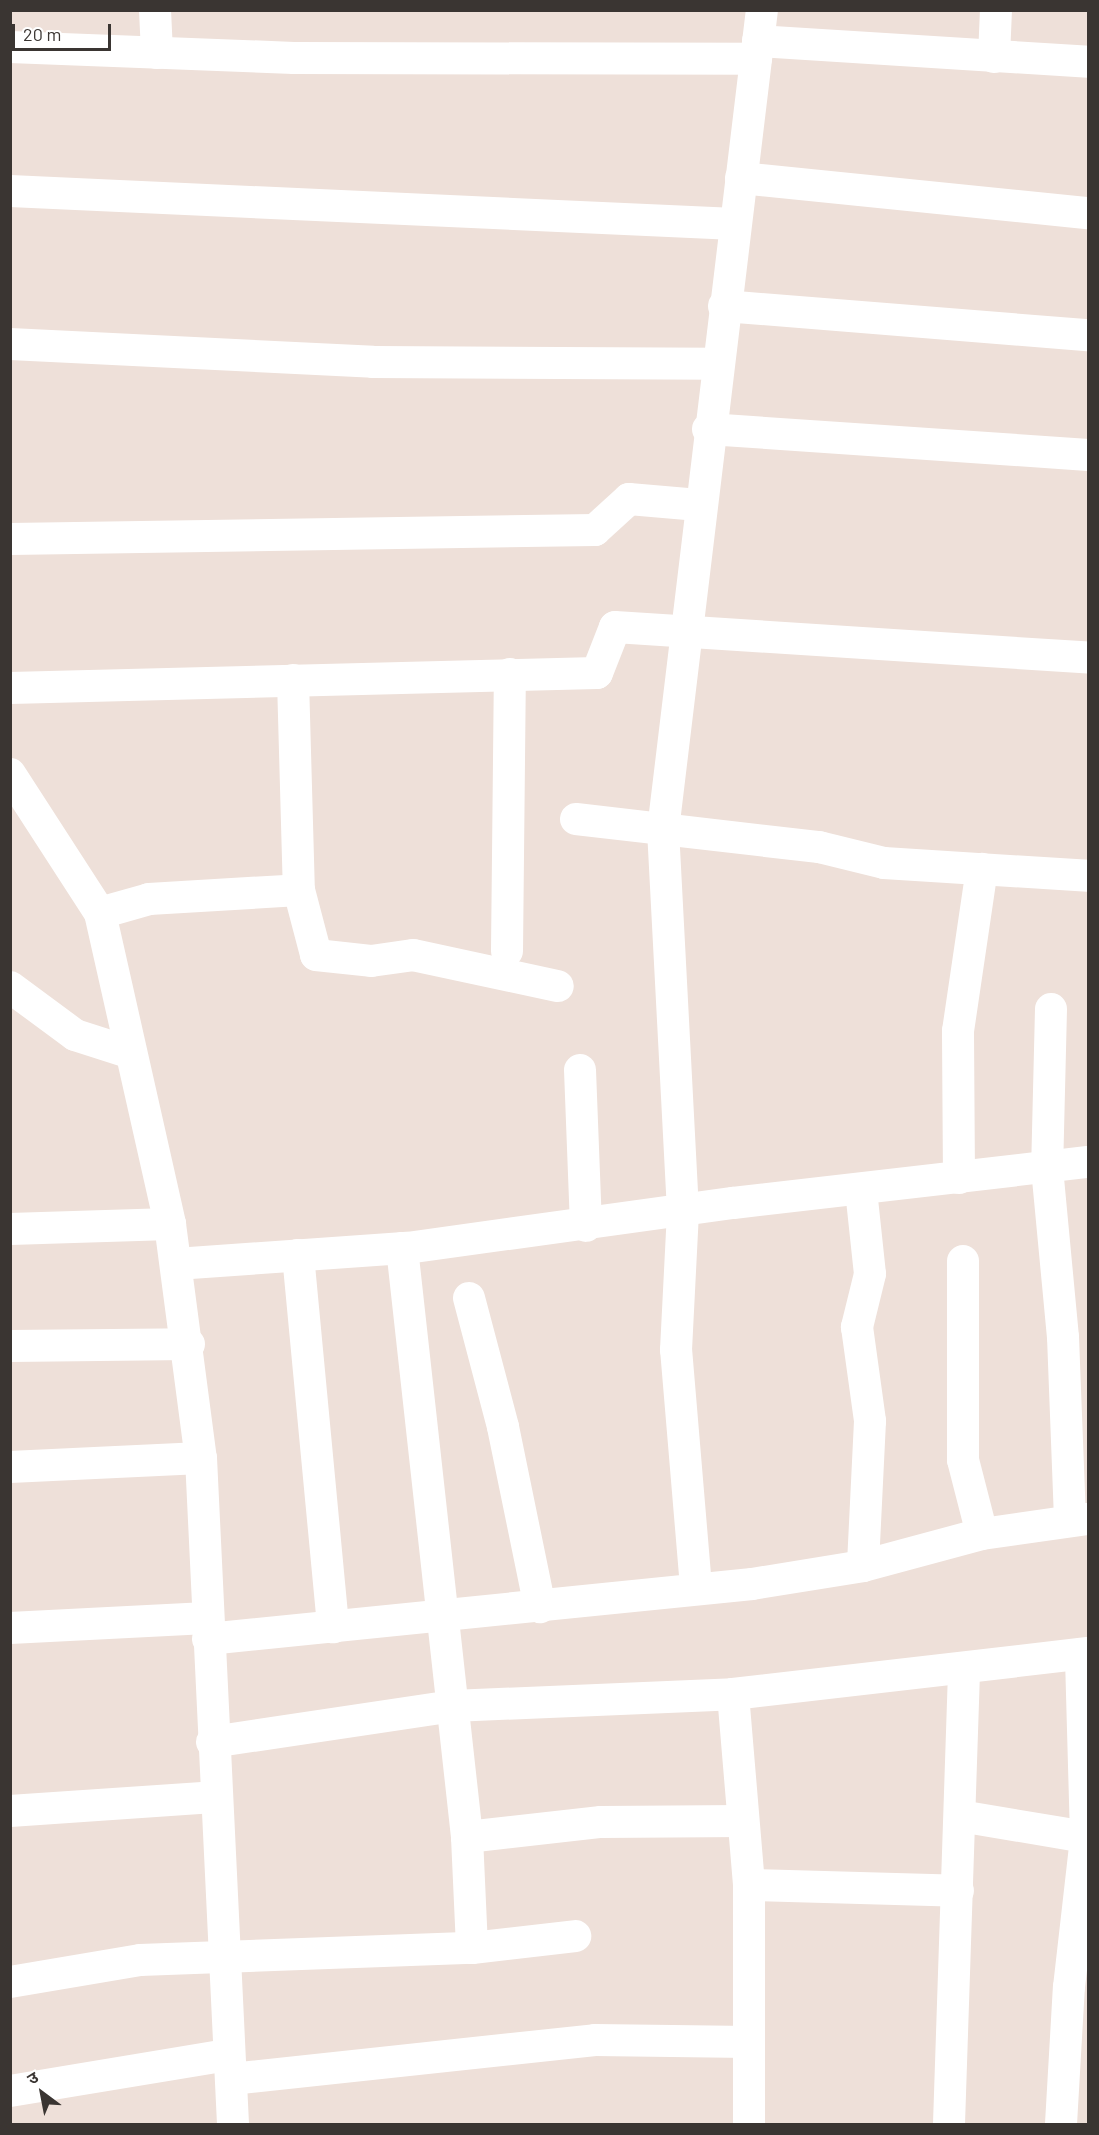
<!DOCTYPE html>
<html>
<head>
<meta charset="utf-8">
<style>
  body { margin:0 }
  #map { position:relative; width:1099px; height:2135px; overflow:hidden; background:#eee0d9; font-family:Barlow,"Noto Sans Devanagari",sans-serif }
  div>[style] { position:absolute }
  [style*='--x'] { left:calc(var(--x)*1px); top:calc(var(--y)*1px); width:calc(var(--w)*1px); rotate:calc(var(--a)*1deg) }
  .minor>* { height:32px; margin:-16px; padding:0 16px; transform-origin:16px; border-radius:16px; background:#fff }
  span { translate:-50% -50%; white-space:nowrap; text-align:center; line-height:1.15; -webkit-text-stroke:4.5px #fff; paint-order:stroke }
  .frame { position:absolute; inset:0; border:12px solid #3a3532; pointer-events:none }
  .north { position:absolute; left:12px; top:2063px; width:60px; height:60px; -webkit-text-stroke:4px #fff; paint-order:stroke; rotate:328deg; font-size:16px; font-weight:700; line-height:24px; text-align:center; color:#3a3532 }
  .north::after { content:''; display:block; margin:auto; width:21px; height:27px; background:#3a3532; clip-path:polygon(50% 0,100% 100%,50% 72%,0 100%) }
  .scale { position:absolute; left:12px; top:24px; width:99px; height:27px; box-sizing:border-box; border:3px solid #3a3532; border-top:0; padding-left:8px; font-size:18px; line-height:21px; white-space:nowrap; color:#3a3532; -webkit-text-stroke:4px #fff; paint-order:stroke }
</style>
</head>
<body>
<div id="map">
  <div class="minor">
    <div style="--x:155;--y:10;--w:43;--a:87.3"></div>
    <div style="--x:758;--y:41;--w:331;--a:3.6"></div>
    <div style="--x:10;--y:47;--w:284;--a:2.2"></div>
    <div style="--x:294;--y:58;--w:462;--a:0.1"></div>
    <div style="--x:994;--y:57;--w:47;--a:-87.6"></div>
    <div style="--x:741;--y:178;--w:349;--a:5.8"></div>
    <div style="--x:10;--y:191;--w:726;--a:2.61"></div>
    <div style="--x:724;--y:306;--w:365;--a:4.6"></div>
    <div style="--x:10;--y:344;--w:363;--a:2.8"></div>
    <div style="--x:373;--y:362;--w:343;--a:0.3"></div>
    <div style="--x:708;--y:429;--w:381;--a:3.9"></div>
    <div style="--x:10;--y:539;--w:585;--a:-0.88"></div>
    <div style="--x:595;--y:530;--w:46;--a:-42.4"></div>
    <div style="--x:629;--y:499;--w:70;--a:4.9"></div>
    <div style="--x:293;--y:680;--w:210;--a:88.4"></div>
    <div style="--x:299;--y:890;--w:67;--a:75.3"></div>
    <div style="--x:316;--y:955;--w:55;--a:6.2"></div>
    <div style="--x:371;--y:961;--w:42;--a:-8.1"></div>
    <div style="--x:413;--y:955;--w:148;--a:12.1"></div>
    <div style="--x:10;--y:688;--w:587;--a:-1.46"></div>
    <div style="--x:597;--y:673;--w:49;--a:-68.6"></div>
    <div style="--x:615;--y:627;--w:474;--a:3.7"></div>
    <div style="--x:10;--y:774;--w:166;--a:57.1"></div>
    <div style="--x:100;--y:913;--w:319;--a:77.3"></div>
    <div style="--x:170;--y:1224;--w:236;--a:82.5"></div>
    <div style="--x:201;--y:1458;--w:667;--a:87.25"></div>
    <div style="--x:576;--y:819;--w:245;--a:6.6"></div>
    <div style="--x:819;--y:847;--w:67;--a:13.8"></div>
    <div style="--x:884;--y:863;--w:204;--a:3.6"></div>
    <div style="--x:100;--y:913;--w:51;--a:-15.9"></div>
    <div style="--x:149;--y:899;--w:150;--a:-3.4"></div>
    <div style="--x:507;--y:951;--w:277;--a:-89.4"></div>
    <div style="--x:10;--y:987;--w:81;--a:36.4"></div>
    <div style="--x:75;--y:1035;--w:59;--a:17.8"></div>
    <div style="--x:1051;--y:1009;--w:159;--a:91.4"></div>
    <div style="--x:1047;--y:1168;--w:170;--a:84.6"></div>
    <div style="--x:1063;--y:1337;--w:184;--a:87.8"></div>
    <div style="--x:580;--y:1070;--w:156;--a:87.8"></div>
    <div style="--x:959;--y:1178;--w:147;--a:-90.4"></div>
    <div style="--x:958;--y:1031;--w:164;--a:-81.6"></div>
    <div style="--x:861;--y:1190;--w:84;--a:83.9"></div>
    <div style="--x:870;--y:1274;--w:55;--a:103.8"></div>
    <div style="--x:857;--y:1327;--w:95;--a:82.1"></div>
    <div style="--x:870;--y:1421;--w:145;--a:92.8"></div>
    <div style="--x:10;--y:1229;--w:160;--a:-1.8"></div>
    <div style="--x:402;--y:1248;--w:593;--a:83.7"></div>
    <div style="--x:467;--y:1837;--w:111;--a:87.4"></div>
    <div style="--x:298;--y:1255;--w:374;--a:84.6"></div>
    <div style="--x:963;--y:1261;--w:199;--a:90"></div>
    <div style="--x:963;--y:1460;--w:76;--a:75.6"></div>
    <div style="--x:176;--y:1264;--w:232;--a:-4"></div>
    <div style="--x:407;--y:1248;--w:329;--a:-7.9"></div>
    <div style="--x:733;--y:1203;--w:357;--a:-6.6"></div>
    <div style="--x:469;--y:1298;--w:133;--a:75.2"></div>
    <div style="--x:503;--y:1427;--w:184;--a:78.4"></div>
    <div style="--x:10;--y:1346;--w:179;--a:-0.6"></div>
    <div style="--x:10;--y:1467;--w:191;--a:-2.7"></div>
    <div style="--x:696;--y:1587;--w:238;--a:-94.8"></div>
    <div style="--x:676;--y:1350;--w:139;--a:-87.1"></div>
    <div style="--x:683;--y:1211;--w:382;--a:-93"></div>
    <div style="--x:663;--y:830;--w:826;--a:-83.12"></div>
    <div style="--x:10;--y:1628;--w:197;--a:-2.9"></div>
    <div style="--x:208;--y:1639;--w:547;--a:-5.77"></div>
    <div style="--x:752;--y:1584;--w:112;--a:-9.2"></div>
    <div style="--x:863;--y:1566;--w:123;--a:-15.1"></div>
    <div style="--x:982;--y:1534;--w:107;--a:-8.1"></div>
    <div style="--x:733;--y:1694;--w:192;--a:85.2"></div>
    <div style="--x:749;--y:1885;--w:239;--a:90"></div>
    <div style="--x:212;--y:1742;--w:243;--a:-8.5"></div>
    <div style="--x:452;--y:1706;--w:281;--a:-2.4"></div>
    <div style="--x:733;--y:1694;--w:357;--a:-6.6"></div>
    <div style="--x:10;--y:1811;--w:204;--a:-3.9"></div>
    <div style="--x:960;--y:1816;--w:128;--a:9.5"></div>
    <div style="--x:467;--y:1837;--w:135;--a:-6.4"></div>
    <div style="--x:601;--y:1822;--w:142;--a:-0.4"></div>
    <div style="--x:749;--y:1885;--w:209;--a:1.6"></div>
    <div style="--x:10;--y:1982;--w:132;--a:-9.6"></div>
    <div style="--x:140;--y:1960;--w:332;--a:-2.1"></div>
    <div style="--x:472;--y:1948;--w:104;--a:-6.6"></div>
    <div style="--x:231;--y:2079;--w:366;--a:-6.1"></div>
    <div style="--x:595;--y:2040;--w:154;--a:0.7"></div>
    <div style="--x:10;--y:2091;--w:221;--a:-9.4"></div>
    <div style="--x:949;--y:2124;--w:456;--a:-88.1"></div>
    <div style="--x:1061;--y:2124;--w:137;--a:-86.7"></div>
    <div style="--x:1069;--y:1987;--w:151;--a:-83.5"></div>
    <div style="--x:1086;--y:1837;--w:183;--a:-91.6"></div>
  </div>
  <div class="frame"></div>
  <div class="north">उ</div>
  <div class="scale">20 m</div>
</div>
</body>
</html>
